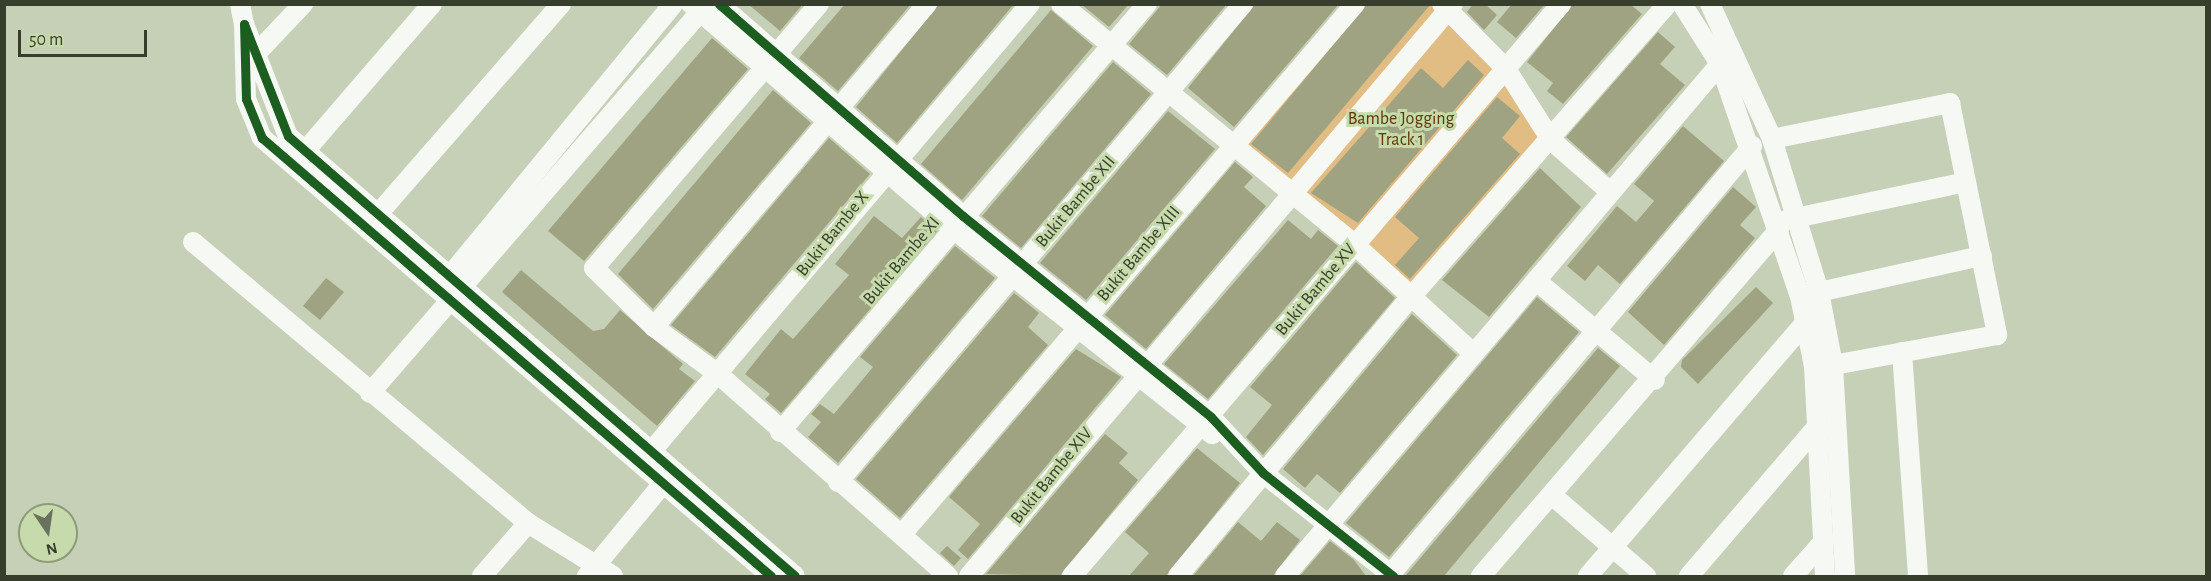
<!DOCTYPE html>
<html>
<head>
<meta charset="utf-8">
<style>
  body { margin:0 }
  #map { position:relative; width:2211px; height:581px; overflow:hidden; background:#c5d0b6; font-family:"Alegreya Sans",sans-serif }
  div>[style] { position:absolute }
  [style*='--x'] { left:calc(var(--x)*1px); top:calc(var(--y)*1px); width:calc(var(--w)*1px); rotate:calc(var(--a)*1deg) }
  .green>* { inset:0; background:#e1bc83 }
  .building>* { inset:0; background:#a0a381 }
  .minor>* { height:20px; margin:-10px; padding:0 10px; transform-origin:10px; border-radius:10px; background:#f6f8f4 }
  .cycleway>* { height:9px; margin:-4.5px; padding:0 4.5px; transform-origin:4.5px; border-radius:4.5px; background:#1b5e20 }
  span { translate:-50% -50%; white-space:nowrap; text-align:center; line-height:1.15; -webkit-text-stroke:6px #c7daab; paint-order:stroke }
  .park-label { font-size:18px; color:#5e3807 }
  .street-label { font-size:18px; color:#373f2c }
  .frame { position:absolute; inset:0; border:6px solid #373f2c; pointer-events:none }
  .north { position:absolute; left:18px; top:503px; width:60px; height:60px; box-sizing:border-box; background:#c7daab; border:2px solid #8d9c78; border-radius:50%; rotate:167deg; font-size:16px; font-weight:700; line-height:24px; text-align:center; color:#373f2c }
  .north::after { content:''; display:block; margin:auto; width:21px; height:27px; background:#69725c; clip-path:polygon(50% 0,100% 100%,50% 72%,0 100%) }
  .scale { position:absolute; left:18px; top:30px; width:129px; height:27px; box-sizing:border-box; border:3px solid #373f2c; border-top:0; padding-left:8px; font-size:18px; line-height:21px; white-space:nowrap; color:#373f2c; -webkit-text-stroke:4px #c7daab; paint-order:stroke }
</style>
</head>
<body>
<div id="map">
  <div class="green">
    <div style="clip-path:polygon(1355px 4px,1442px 5px,1551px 140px,1410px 298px,1233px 143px)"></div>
  </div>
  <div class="building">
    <div style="clip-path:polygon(748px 4px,803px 4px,780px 31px)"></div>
    <div style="clip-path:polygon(845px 4px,911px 4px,838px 91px,799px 58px)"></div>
    <div style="clip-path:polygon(939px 4px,1014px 4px,897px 143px,856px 107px)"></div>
    <div style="clip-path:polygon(1081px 4px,1129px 4px,1109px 27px)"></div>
    <div style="clip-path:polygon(1162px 4px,1227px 4px,1167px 75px,1129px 44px)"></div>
    <div style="clip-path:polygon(1255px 4px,1339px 4px,1234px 127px,1188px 88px)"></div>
    <div style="clip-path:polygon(1367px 4px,1430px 5px,1288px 173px,1251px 144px)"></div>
    <div style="clip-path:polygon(1473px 4px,1485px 4px,1497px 15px,1484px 30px,1467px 12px)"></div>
    <div style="clip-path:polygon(1512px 4px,1545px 4px,1516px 38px,1497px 22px)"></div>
    <div style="clip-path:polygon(1573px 4px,1630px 4px,1642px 14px,1563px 104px,1547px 91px,1553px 83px,1527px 62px)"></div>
    <div style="clip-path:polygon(1051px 10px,1093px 46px,962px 200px,921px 164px)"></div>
    <div style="clip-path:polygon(1658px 32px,1675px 47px,1660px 64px,1685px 85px,1607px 174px,1566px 137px)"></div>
    <div style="clip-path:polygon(712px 38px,748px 69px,584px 261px,548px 231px)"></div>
    <div style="clip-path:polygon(1468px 60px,1484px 75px,1358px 223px,1311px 193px,1421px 68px,1443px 88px)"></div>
    <div style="clip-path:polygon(1113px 62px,1151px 94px,1021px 248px,982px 216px)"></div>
    <div style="clip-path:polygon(773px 90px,811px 123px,653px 309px,618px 274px)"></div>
    <div style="clip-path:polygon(1497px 97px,1520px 116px,1502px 138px,1520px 154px,1410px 279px,1395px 265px,1419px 238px,1395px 217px)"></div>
    <div style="clip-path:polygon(1168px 111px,1215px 149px,1086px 300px,1040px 263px)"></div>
    <div style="clip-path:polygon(1683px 126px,1724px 161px,1620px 284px,1598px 265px,1585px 281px,1567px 266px,1617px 206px,1636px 222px,1654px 201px,1634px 184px)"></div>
    <div style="clip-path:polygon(829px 138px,870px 174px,715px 357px,671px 325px)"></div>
    <div style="clip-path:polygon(1235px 162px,1253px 177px,1244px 187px,1266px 206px,1146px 349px,1105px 315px)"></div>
    <div style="clip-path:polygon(1540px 168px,1581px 207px,1489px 317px,1442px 280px)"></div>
    <div style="clip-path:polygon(1733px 187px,1756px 207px,1740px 225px,1755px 238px,1664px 345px,1628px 312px)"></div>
    <div style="clip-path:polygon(874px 216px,902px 238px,921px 217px,937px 231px,781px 413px,765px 399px,770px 394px,745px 374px,781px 329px,793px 339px,849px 275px,835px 264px)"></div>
    <div style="clip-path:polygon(1288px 220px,1311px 239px,1318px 230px,1338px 246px,1208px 399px,1164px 364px)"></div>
    <div style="clip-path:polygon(955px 246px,995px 278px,838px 463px,808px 437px,821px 422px,811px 414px,820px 404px,834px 414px,873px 367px,860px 357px)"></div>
    <div style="clip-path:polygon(1356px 262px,1395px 298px,1263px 455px,1246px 437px,1272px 405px,1250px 387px)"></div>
    <div style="clip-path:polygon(521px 270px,593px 331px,604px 329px,620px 310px,683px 364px,679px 369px,695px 381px,657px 426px,502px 292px)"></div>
    <div style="clip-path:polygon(326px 278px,344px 292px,320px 320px,303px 306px)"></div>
    <div style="clip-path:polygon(1756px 287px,1773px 303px,1698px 384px,1681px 367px,1682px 360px)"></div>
    <div style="clip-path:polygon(1014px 293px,1039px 313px,1028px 327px,1048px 345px,900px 518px,856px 479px)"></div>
    <div style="clip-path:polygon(1537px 297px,1579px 332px,1389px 557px,1346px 523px)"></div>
    <div style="clip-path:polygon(1412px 314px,1457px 355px,1340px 493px,1317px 474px,1305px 488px,1283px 469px)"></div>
    <div style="clip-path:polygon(1598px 348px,1620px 366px,1444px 576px,1406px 575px)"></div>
    <div style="clip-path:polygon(1076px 349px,1121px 377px,968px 559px,958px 550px,980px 524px,949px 497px)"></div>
    <div style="clip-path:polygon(1105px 434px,1128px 453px,1119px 463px,1138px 480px,1060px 576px,986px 574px)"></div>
    <div style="clip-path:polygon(1197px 448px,1240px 483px,1166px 576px,1129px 576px,1149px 553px,1125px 532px)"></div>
    <div style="clip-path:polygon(1238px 522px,1261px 541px,1277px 522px,1300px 540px,1273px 576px,1193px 576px)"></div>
    <div style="clip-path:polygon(1330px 541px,1354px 560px,1366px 576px,1300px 576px)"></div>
    <div style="clip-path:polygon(947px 546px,961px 558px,954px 566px,940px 553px)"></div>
  </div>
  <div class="minor">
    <div style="--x:240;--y:4;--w:20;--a:79"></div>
    <div style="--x:691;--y:4;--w:344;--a:40.6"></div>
    <div style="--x:952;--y:228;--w:332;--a:38.4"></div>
    <div style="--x:719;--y:4;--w:323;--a:41"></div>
    <div style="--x:963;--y:216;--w:319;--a:39"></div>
    <div style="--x:1211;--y:417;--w:76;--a:47.1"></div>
    <div style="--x:1263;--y:473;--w:166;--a:38.4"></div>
    <div style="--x:819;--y:4;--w:347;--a:130.4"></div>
    <div style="--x:594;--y:268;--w:84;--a:44.5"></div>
    <div style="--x:654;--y:327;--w:79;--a:36.3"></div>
    <div style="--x:718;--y:374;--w:306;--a:41.3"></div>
    <div style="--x:1061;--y:4;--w:379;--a:39.3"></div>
    <div style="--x:1354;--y:244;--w:160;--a:42.5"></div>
    <div style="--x:1442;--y:4;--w:91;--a:45.4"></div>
    <div style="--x:1506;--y:69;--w:84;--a:57.6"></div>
    <div style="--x:1551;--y:140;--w:77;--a:41.3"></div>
    <div style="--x:1682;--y:4;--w:71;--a:57.7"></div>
    <div style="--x:1720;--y:64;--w:245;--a:71"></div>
    <div style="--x:1800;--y:296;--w:72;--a:78.8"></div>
    <div style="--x:1814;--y:367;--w:209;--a:87"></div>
    <div style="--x:1710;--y:4;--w:149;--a:65.3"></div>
    <div style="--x:1772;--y:139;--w:160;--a:72.9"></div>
    <div style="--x:1819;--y:292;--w:74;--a:79.1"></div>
    <div style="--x:1833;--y:365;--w:211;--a:86.7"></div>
    <div style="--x:249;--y:61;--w:79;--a:-46.5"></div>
    <div style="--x:1772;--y:139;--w:182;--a:-11.4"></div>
    <div style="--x:1950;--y:103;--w:237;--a:78.5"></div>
    <div style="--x:1997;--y:335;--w:167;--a:169.6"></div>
    <div style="--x:305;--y:151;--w:194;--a:-49.2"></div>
    <div style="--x:1786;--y:220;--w:184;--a:-11.9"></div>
    <div style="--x:371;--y:222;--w:289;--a:-48.9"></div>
    <div style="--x:193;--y:242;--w:437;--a:40"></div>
    <div style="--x:528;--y:523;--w:100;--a:31.9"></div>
    <div style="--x:444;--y:283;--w:361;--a:-50.6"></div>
    <div style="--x:1539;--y:283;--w:151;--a:39.9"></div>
    <div style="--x:1819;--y:292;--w:167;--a:-12.5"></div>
    <div style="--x:654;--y:327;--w:423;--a:-49.8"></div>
    <div style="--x:1902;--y:352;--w:225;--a:85.9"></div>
    <div style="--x:370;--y:393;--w:515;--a:-49.1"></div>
    <div style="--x:780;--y:432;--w:564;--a:-49.39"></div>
    <div style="--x:644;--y:460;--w:597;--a:-49.75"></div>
    <div style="--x:838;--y:482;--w:627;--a:-49.73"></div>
    <div style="--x:1553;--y:496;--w:123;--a:40.7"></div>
    <div style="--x:903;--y:533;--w:696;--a:-49.49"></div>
    <div style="--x:482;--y:576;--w:70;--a:-49"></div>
    <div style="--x:587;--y:576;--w:117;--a:-50.6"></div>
    <div style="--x:771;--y:576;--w:672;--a:-139.29"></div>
    <div style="--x:262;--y:138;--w:42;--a:-112.3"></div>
    <div style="--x:246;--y:99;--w:75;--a:-91.5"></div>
    <div style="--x:244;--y:24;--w:120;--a:68.6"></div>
    <div style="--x:288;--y:136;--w:671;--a:40.95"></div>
    <div style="--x:969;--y:576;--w:749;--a:-49.76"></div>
    <div style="--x:1072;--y:576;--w:753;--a:-49.47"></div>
    <div style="--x:1178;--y:576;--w:362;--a:-50.2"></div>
    <div style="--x:1410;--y:298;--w:390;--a:-48.8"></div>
    <div style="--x:1285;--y:576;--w:672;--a:-49.65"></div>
    <div style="--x:1389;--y:576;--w:563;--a:-49.83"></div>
    <div style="--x:1481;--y:576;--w:457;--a:-49.3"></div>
    <div style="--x:1588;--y:576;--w:333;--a:-49.4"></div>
    <div style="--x:1689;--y:576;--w:195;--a:-49.4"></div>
    <div style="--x:1793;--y:576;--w:47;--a:-48.5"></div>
  </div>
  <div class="cycleway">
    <div style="--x:719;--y:4;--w:323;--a:41"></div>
    <div style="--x:963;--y:216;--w:319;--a:39"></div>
    <div style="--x:1211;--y:417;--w:76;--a:47.1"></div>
    <div style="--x:1263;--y:473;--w:166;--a:38.4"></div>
    <div style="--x:771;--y:576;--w:672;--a:-139.29"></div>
    <div style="--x:262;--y:138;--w:42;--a:-112.3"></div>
    <div style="--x:246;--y:99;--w:75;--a:-91.5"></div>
    <div style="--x:244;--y:24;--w:120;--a:68.6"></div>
    <div style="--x:288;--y:136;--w:671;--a:40.95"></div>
  </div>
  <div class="park-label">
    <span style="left:1401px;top:130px">Bambe Jogging<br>Track 1</span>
  </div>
  <div class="street-label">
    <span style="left:1076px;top:202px;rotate:-50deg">Bukit Bambe XII</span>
    <span style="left:833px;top:234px;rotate:-51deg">Bukit Bambe X</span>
    <span style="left:1139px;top:254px;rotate:-50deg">Bukit Bambe XIII</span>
    <span style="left:902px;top:261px;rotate:-50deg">Bukit Bambe XI</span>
    <span style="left:1316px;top:290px;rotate:-50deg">Bukit Bambe XV</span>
    <span style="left:1052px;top:476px;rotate:-51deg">Bukit Bambe XIV</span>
  </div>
  <div class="frame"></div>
  <div class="north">N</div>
  <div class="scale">50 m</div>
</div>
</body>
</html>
